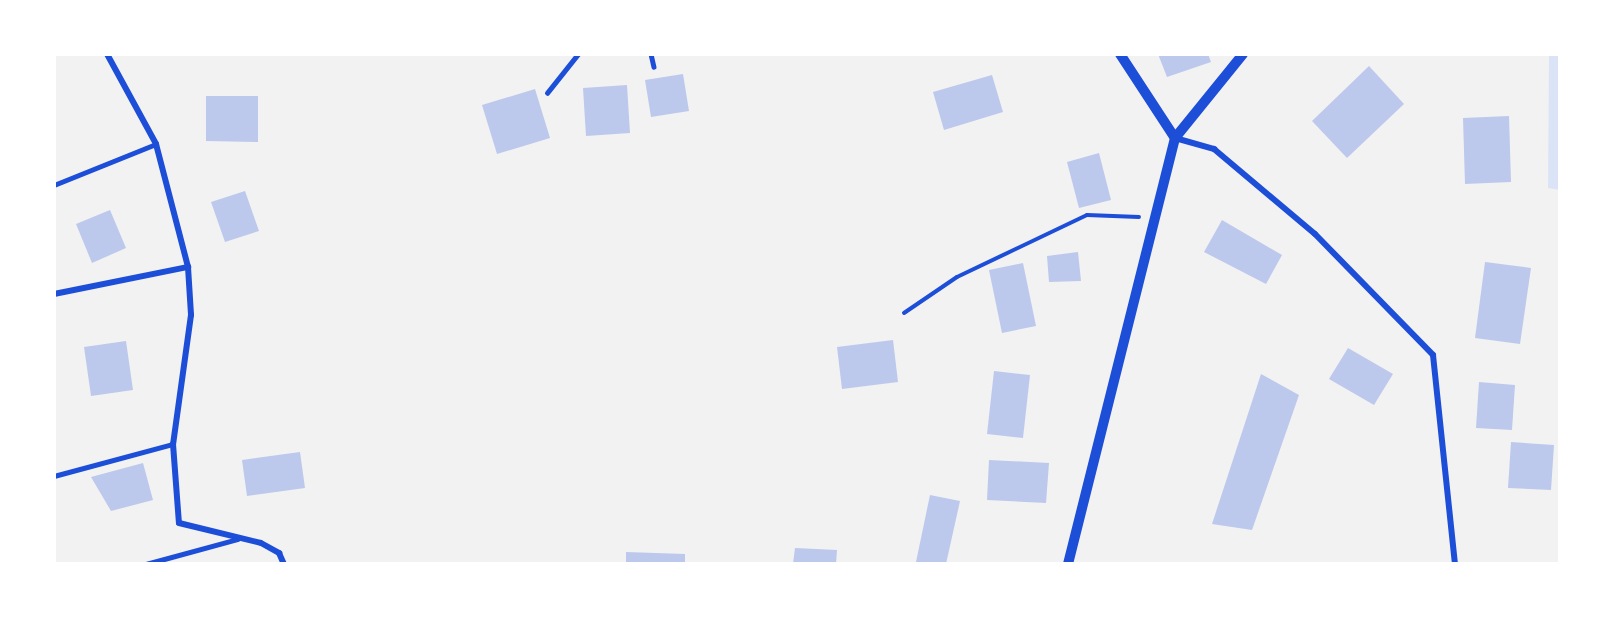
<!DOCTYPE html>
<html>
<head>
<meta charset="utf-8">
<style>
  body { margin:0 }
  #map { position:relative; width:1614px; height:618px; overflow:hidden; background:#f2f2f2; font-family:"Alegreya Sans",sans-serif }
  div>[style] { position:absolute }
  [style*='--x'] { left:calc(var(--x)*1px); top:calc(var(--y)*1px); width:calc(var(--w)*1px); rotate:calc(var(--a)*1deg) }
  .green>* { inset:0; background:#dbe4f7 }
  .building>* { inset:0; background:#bdc9ec }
  .path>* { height:4px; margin:-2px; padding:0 2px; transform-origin:2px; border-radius:2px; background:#1d4ed8 }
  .service>* { height:4.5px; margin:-2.25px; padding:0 2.25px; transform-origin:2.25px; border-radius:2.25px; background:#1d4ed8 }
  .minor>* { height:6px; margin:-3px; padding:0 3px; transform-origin:3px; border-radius:3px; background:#1d4ed8 }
  .tertiary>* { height:10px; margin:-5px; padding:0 5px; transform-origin:5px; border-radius:5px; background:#1d4ed8 }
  span { translate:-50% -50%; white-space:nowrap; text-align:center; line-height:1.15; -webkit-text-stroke:5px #fff; paint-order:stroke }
  .frame { position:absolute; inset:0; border:56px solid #fff; pointer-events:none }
</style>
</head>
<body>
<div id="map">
  <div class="green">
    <div style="clip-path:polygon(1549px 54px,1560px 54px,1560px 190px,1548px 188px)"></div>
  </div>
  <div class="building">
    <div style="clip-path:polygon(1158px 54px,1208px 54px,1211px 62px,1167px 77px)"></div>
    <div style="clip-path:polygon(1369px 66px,1404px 104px,1347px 158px,1312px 121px)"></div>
    <div style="clip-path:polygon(683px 74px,689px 111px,651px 117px,645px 80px)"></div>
    <div style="clip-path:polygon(992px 75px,1003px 112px,944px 130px,933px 92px)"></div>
    <div style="clip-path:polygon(627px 85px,630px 133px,586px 136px,583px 88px)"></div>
    <div style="clip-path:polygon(535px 89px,550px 138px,497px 154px,482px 105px)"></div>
    <div style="clip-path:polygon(206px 96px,258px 96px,258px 142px,206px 141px)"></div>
    <div style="clip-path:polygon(1509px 116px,1511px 182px,1465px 184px,1463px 118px)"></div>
    <div style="clip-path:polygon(1099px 153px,1111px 200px,1079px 208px,1067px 162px)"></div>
    <div style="clip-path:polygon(245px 191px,259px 231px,225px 242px,211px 202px)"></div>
    <div style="clip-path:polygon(110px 210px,126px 248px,92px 263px,76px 224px)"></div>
    <div style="clip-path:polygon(1222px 220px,1282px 255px,1266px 284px,1204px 252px)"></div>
    <div style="clip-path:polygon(1078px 252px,1081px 281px,1049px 282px,1047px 256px)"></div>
    <div style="clip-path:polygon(1485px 262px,1531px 268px,1520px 344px,1475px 338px)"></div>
    <div style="clip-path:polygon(1023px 263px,1036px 326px,1002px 333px,989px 270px)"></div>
    <div style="clip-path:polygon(893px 340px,898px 382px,842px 389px,837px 347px)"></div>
    <div style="clip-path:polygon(126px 341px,133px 390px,91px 396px,84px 347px)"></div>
    <div style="clip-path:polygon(1348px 348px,1393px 374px,1374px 405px,1329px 379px)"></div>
    <div style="clip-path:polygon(994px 371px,1030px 375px,1023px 438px,987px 434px)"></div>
    <div style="clip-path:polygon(1261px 374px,1299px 395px,1252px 530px,1212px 524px)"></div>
    <div style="clip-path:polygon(1479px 382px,1515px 385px,1512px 430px,1476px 428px)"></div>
    <div style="clip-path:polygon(1511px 442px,1554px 445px,1551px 490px,1508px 488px)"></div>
    <div style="clip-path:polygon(300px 452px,305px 488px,247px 496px,242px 460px)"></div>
    <div style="clip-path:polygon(989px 460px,1049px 463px,1046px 503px,987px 500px)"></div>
    <div style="clip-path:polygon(143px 463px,153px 500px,111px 511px,91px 477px)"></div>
    <div style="clip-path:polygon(930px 495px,960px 501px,946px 564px,916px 562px)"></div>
    <div style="clip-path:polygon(795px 548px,837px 550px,836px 564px,793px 564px)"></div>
    <div style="clip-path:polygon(626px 552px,685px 554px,685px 564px,626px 564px)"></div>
  </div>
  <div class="path">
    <div style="--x:904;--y:313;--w:64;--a:-34.2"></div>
    <div style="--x:957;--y:277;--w:144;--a:-25.5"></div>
    <div style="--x:1087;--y:215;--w:52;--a:2.2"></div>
  </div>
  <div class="service">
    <div style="--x:651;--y:54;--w:13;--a:77"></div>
    <div style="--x:547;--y:93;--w:50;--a:-51.5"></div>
    <div style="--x:54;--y:185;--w:110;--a:-21.9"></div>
    <div style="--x:54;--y:476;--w:123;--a:-15.1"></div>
    <div style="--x:146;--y:564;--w:95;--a:-15.2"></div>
  </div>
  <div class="minor">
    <div style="--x:107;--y:54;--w:102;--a:61.4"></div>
    <div style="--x:156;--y:144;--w:127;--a:75.4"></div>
    <div style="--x:188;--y:267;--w:48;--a:86.4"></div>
    <div style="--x:191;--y:315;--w:130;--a:97.9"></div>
    <div style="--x:173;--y:444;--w:79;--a:85.7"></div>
    <div style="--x:179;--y:523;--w:84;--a:13.7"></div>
    <div style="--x:261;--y:543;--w:21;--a:29"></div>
    <div style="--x:279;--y:553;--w:12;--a:66"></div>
    <div style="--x:1175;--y:138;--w:41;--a:15.8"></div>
    <div style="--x:1214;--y:149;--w:132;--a:40.1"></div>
    <div style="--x:1315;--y:234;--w:169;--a:45.7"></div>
    <div style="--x:1433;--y:355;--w:210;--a:84"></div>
    <div style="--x:54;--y:294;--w:137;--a:-11.4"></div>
  </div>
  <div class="tertiary">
    <div style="--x:1120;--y:54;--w:100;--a:56.8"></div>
    <div style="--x:1068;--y:564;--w:439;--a:-75.9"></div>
    <div style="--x:1175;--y:138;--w:108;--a:-51"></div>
  </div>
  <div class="frame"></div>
</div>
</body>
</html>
